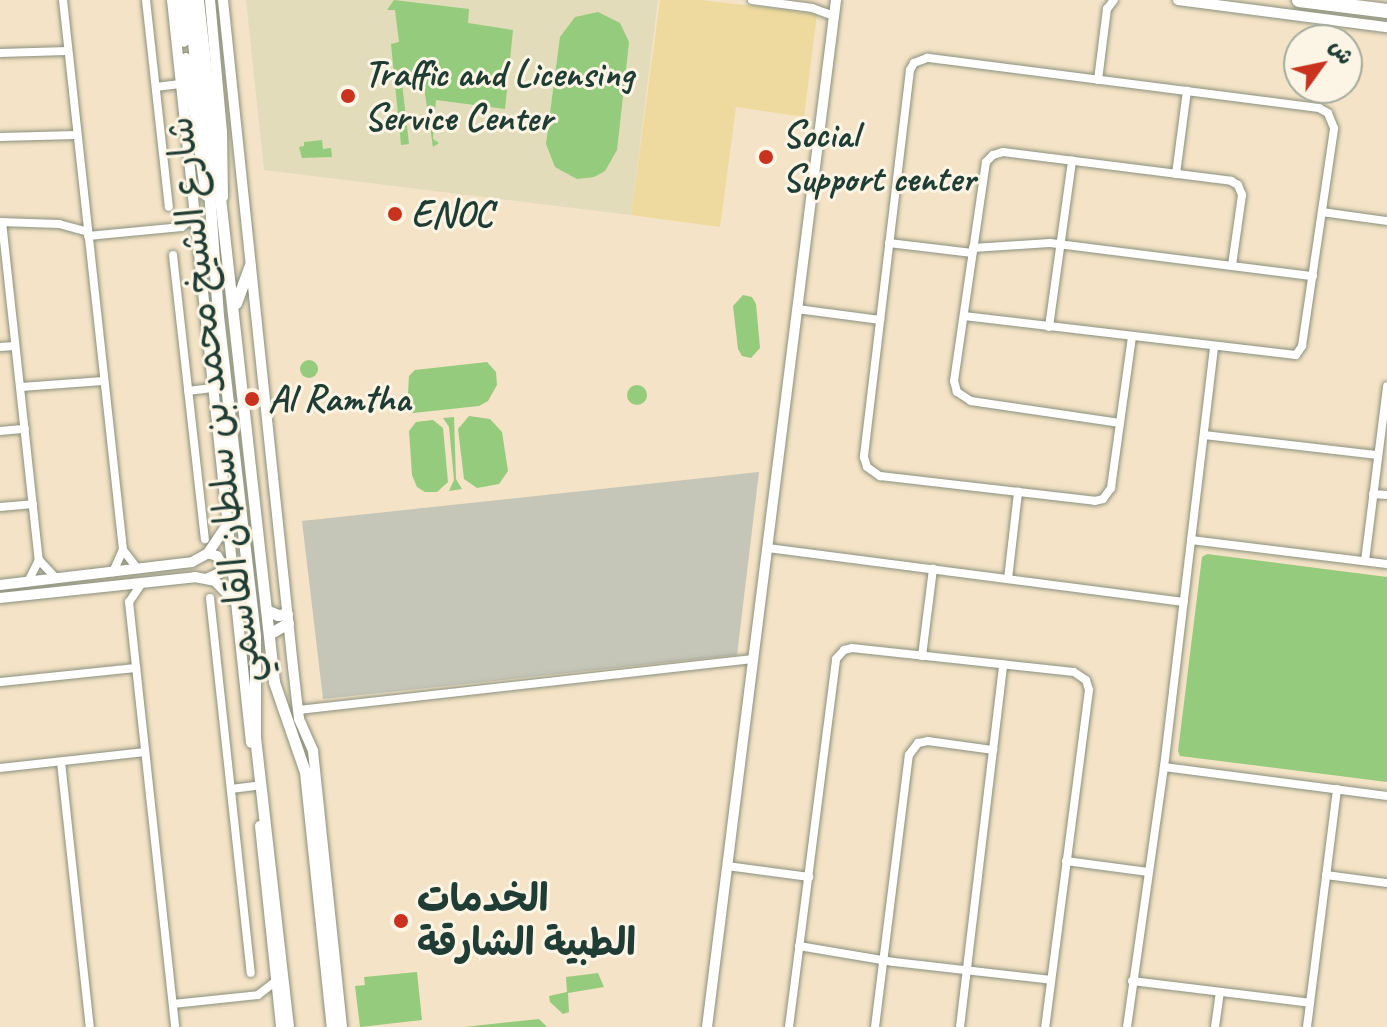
<!DOCTYPE html>
<html>
<head>
<meta charset="utf-8">
<style>
  body { margin:0 }
  #map { position:relative; width:1387px; height:1027px; overflow:hidden; background:#f4e3c6; font-family:Caveat,"Playpen Sans Arabic",sans-serif }
  div>[style] { position:absolute }
  [style*='--x'] { left:calc(var(--x)*1px); top:calc(var(--y)*1px); width:calc(var(--w)*1px); rotate:calc(var(--a)*1deg) }
  .built>* { inset:0; background:#e2dcba }
  .industrial>* { inset:0; background:#c5c5b8 }
  .green>* { inset:0; background:#95cb7c }
  .round { border-radius:50% }
  .sand>* { inset:0; background:#eeda9e }
  .roads { filter:drop-shadow(0 0 2px #8a907d) drop-shadow(0 0 2px #8a907d) }
  .minor>* { height:8px; margin:-4px; padding:0 4px; transform-origin:4px; border-radius:4px; background:#fff }
  .tertiary>* { height:10px; margin:-5px; padding:0 5px; transform-origin:5px; border-radius:5px; background:#fff }
  .secondary>* { height:11px; margin:-5.5px; padding:0 5.5px; transform-origin:5.5px; border-radius:5.5px; background:#fff }
  .trunk>* { height:14px; margin:-7px; padding:0 7px; transform-origin:7px; border-radius:7px; background:#fff }
  .dots>* { width:22px; height:22px; translate:-50% -50%; box-sizing:border-box; border:4px solid #fcf5e5; border-radius:50% }
  span { translate:-50% -50%; white-space:nowrap; text-align:center; line-height:1.15; -webkit-text-stroke:6px #fcf5e5; paint-order:stroke }
  .poi-label { font-size:38px; color:#1f3d34; font-weight:700 }
  .left { translate:0 -50%; text-align:left }
  .street-label { font-size:38px; color:#1f3d34 }
  .north { position:absolute; left:1283px; top:24px; width:80px; height:80px; box-sizing:border-box; background:#fcf5e5; border:2px solid #a4ab9e; border-radius:50%; rotate:57deg; font-size:22px; font-weight:700; line-height:32px; text-align:center; color:#1f3d34 }
  .north::after { content:''; display:block; margin:auto; width:28px; height:36px; background:#c8321e; clip-path:polygon(50% 0,100% 100%,50% 72%,0 100%) }
</style>
</head>
<body>
<div id="map">
  <div class="built">
    <div style="clip-path:polygon(246px 0,658px 0,631px 215px,264px 170px)"></div>
  </div>
  <div class="industrial">
    <div style="clip-path:polygon(759px 472px,737px 655px,323px 699px,302px 521px)"></div>
  </div>
  <div class="green">
    <div style="clip-path:polygon(394px 0,469px 9px,468px 23px,513px 30px,505px 109px,436px 100px,433px 139px,439px 143px,433px 147px,423px 81px,402px 83px,409px 144px,401px 145px,391px 44px,399px 42px,395px 10px,387px 10px)"></div>
    <div style="clip-path:polygon(598px 12px,620px 23px,629px 42px,617px 150px,605px 171px,594px 177px,577px 179px,555px 167px,546px 144px,560px 37px,575px 17px)"></div>
    <div style="clip-path:polygon(322px 140px,323px 149px,331px 148px,332px 157px,302px 158px,299px 147px,304px 146px,304px 142px)"></div>
    <div style="clip-path:polygon(743px 295px,752px 297px,756px 304px,760px 348px,751px 358px,742px 356px,738px 349px,733px 306px)"></div>
    <div class="round" style="left:300px;top:360px;width:18px;height:18px"></div>
    <div style="clip-path:polygon(487px 362px,496px 372px,497px 385px,488px 401px,479px 406px,413px 413px,407px 410px,409px 376px,415px 370px)"></div>
    <div class="round" style="left:627px;top:385px;width:20px;height:20px"></div>
    <div style="clip-path:polygon(469px 416px,490px 419px,502px 432px,508px 471px,499px 484px,477px 488px,464px 479px,458px 429px)"></div>
    <div style="clip-path:polygon(454px 417px,456px 479px,462px 489px,449px 491px,454px 480px,449px 427px,443px 418px)"></div>
    <div style="clip-path:polygon(433px 420px,443px 428px,448px 482px,437px 492px,425px 492px,417px 487px,412px 475px,409px 431px,416px 422px)"></div>
    <div style="clip-path:polygon(1207px 554px,1387px 577px,1387px 782px,1180px 756px,1178px 751px,1202px 557px)"></div>
    <div style="clip-path:polygon(417px 972px,422px 1020px,360px 1027px,355px 986px,365px 985px,364px 977px)"></div>
    <div style="clip-path:polygon(598px 973px,604px 987px,568px 993px,569px 1012px,563px 1014px,550px 1002px,549px 996px,567px 992px,566px 977px)"></div>
    <div style="clip-path:polygon(539px 1019px,547px 1027px,464px 1027px)"></div>
  </div>
  <div class="sand">
    <div style="clip-path:polygon(660px 0,701px 0,817px 14px,804px 117px,736px 107px,720px 227px,631px 215px)"></div>
  </div>
  <div class="roads">
    <div class="minor">
      <div style="--x:63;--y:0;--w:553;--a:83.77"></div>
      <div style="--x:123;--y:550;--w:24;--a:52"></div>
      <div style="--x:146;--y:0;--w:208;--a:83.7"></div>
      <div style="--x:752;--y:0;--w:61;--a:7.6"></div>
      <div style="--x:812;--y:8;--w:23;--a:20"></div>
      <div style="--x:0;--y:53;--w:67;--a:-1.7"></div>
      <div style="--x:1098;--y:80;--w:72;--a:-82.8"></div>
      <div style="--x:1107;--y:9;--w:11;--a:-52"></div>
      <div style="--x:156;--y:87;--w:26;--a:-7"></div>
      <div style="--x:0;--y:137;--w:76;--a:-1.5"></div>
      <div style="--x:1176;--y:174;--w:84;--a:-82.5"></div>
      <div style="--x:1322;--y:212;--w:66;--a:7.9"></div>
      <div style="--x:0;--y:222;--w:59;--a:1.9"></div>
      <div style="--x:59;--y:224;--w:30;--a:15"></div>
      <div style="--x:2;--y:222;--w:340;--a:83.8"></div>
      <div style="--x:39;--y:560;--w:25;--a:117"></div>
      <div style="--x:88;--y:236;--w:94;--a:-5.5"></div>
      <div style="--x:182;--y:227;--w:20;--a:-45"></div>
      <div style="--x:889;--y:243;--w:84;--a:6.9"></div>
      <div style="--x:973;--y:248;--w:77;--a:-3.7"></div>
      <div style="--x:1050;--y:243;--w:265;--a:7.2"></div>
      <div style="--x:173;--y:255;--w:286;--a:83.6"></div>
      <div style="--x:797;--y:309;--w:84;--a:7.5"></div>
      <div style="--x:964;--y:316;--w:334;--a:6.7"></div>
      <div style="--x:1296;--y:355;--w:11;--a:-56"></div>
      <div style="--x:1302;--y:346;--w:220;--a:-81.6"></div>
      <div style="--x:1334;--y:128;--w:16;--a:-112"></div>
      <div style="--x:1328;--y:113;--w:10;--a:-151"></div>
      <div style="--x:1319;--y:108;--w:395;--a:-172.7"></div>
      <div style="--x:927;--y:58;--w:14;--a:159"></div>
      <div style="--x:914;--y:63;--w:8;--a:120"></div>
      <div style="--x:910;--y:70;--w:390;--a:96.8"></div>
      <div style="--x:864;--y:457;--w:10;--a:73"></div>
      <div style="--x:867;--y:467;--w:16;--a:35"></div>
      <div style="--x:880;--y:476;--w:216;--a:6.6"></div>
      <div style="--x:1095;--y:501;--w:8;--a:-14"></div>
      <div style="--x:1103;--y:499;--w:14;--a:-54"></div>
      <div style="--x:1111;--y:488;--w:152;--a:-82.1"></div>
      <div style="--x:1049;--y:327;--w:168;--a:-82.1"></div>
      <div style="--x:0;--y:347;--w:15;--a:-4"></div>
      <div style="--x:21;--y:387;--w:82;--a:-4.2"></div>
      <div style="--x:188;--y:391;--w:26;--a:-7"></div>
      <div style="--x:1120;--y:423;--w:151;--a:-171.6"></div>
      <div style="--x:971;--y:401;--w:17;--a:-147"></div>
      <div style="--x:957;--y:392;--w:11;--a:-105"></div>
      <div style="--x:954;--y:381;--w:221;--a:-81.7"></div>
      <div style="--x:986;--y:162;--w:10;--a:-45"></div>
      <div style="--x:993;--y:155;--w:10;--a:-17"></div>
      <div style="--x:1003;--y:152;--w:230;--a:7.2"></div>
      <div style="--x:1231;--y:181;--w:8;--a:30"></div>
      <div style="--x:1238;--y:185;--w:11;--a:68"></div>
      <div style="--x:1242;--y:195;--w:71;--a:98.1"></div>
      <div style="--x:0;--y:431;--w:25;--a:-5"></div>
      <div style="--x:1204;--y:435;--w:175;--a:6.6"></div>
      <div style="--x:1373;--y:494;--w:14;--a:4"></div>
      <div style="--x:0;--y:507;--w:33;--a:-5"></div>
      <div style="--x:1191;--y:540;--w:197;--a:7"></div>
      <div style="--x:768;--y:548;--w:419;--a:7.4"></div>
      <div style="--x:39;--y:560;--w:25;--a:47"></div>
      <div style="--x:1365;--y:561;--w:176;--a:-82.8"></div>
      <div style="--x:113;--y:572;--w:24;--a:-66"></div>
      <div style="--x:1008;--y:579;--w:88;--a:-83.4"></div>
      <div style="--x:142;--y:583;--w:23;--a:124"></div>
      <div style="--x:129;--y:602;--w:427;--a:83.8"></div>
      <div style="--x:210;--y:598;--w:377;--a:83.8"></div>
      <div style="--x:922;--y:656;--w:88;--a:-82.8"></div>
      <div style="--x:0;--y:682;--w:137;--a:-5.9"></div>
      <div style="--x:298;--y:710;--w:456;--a:-6.4"></div>
      <div style="--x:61;--y:762;--w:267;--a:83.8"></div>
      <div style="--x:1164;--y:767;--w:225;--a:7.4"></div>
      <div style="--x:0;--y:768;--w:146;--a:-6.3"></div>
      <div style="--x:231;--y:789;--w:24;--a:-7"></div>
      <div style="--x:1066;--y:861;--w:83;--a:7.6"></div>
      <div style="--x:727;--y:866;--w:83;--a:7.6"></div>
      <div style="--x:1326;--y:875;--w:62;--a:7.5"></div>
      <div style="--x:799;--y:946;--w:96;--a:9.6"></div>
      <div style="--x:894;--y:962;--w:158;--a:6.5"></div>
      <div style="--x:1132;--y:981;--w:179;--a:7"></div>
      <div style="--x:173;--y:1004;--w:85;--a:-6"></div>
      <div style="--x:258;--y:995;--w:23;--a:-38"></div>
      <div style="--x:789;--y:1027;--w:371;--a:-82.7"></div>
      <div style="--x:836;--y:659;--w:12;--a:-48"></div>
      <div style="--x:844;--y:650;--w:8;--a:-14"></div>
      <div style="--x:852;--y:648;--w:223;--a:6.2"></div>
      <div style="--x:1074;--y:672;--w:14;--a:34"></div>
      <div style="--x:1086;--y:680;--w:10;--a:73"></div>
      <div style="--x:1089;--y:690;--w:340;--a:97.4"></div>
      <div style="--x:875;--y:1027;--w:274;--a:-82.9"></div>
      <div style="--x:909;--y:755;--w:15;--a:-53"></div>
      <div style="--x:918;--y:743;--w:10;--a:-11"></div>
      <div style="--x:928;--y:741;--w:66;--a:7.9"></div>
      <div style="--x:960;--y:1027;--w:365;--a:-83.2"></div>
      <div style="--x:1127;--y:1027;--w:263;--a:-81.9"></div>
      <div style="--x:1164;--y:767;--w:423;--a:-83.2"></div>
      <div style="--x:1215;--y:1027;--w:35;--a:-82"></div>
      <div style="--x:1307;--y:1027;--w:240;--a:-82.8"></div>
    </div>
    <div class="tertiary">
      <div style="--x:172;--y:0;--w:747;--a:83.93"></div>
      <div style="--x:180;--y:0;--w:42;--a:84.6"></div>
      <div style="--x:210;--y:0;--w:133;--a:84.8"></div>
      <div style="--x:222;--y:132;--w:65;--a:89.1"></div>
      <div style="--x:223;--y:0;--w:671;--a:84.01"></div>
      <div style="--x:293;--y:667;--w:52;--a:83.4"></div>
      <div style="--x:299;--y:719;--w:35;--a:66"></div>
      <div style="--x:313;--y:751;--w:278;--a:84"></div>
      <div style="--x:1178;--y:0;--w:211;--a:7.4"></div>
      <div style="--x:186;--y:58;--w:139;--a:81.8"></div>
      <div style="--x:208;--y:578;--w:13;--a:-23"></div>
      <div style="--x:220;--y:573;--w:9;--a:-77"></div>
      <div style="--x:222;--y:564;--w:9;--a:-122"></div>
      <div style="--x:217;--y:556;--w:9;--a:-162"></div>
      <div style="--x:0;--y:585;--w:193;--a:-6.8"></div>
      <div style="--x:192;--y:562;--w:18;--a:-29"></div>
      <div style="--x:208;--y:553;--w:36;--a:-56"></div>
      <div style="--x:0;--y:598;--w:196;--a:-6.1"></div>
      <div style="--x:195;--y:577;--w:20;--a:11"></div>
      <div style="--x:215;--y:581;--w:29;--a:46"></div>
      <div style="--x:260;--y:826;--w:202;--a:84"></div>
      <div style="--x:707;--y:1027;--w:1035;--a:-82.84"></div>
    </div>
    <div class="secondary">
      <div style="--x:188;--y:0;--w:163;--a:83.3"></div>
      <div style="--x:207;--y:162;--w:154;--a:85.9"></div>
      <div style="--x:218;--y:316;--w:323;--a:83.4"></div>
      <div style="--x:255;--y:637;--w:100;--a:90"></div>
      <div style="--x:255;--y:737;--w:292;--a:83.5"></div>
      <div style="--x:198;--y:0;--w:686;--a:83.64"></div>
      <div style="--x:274;--y:682;--w:95;--a:71"></div>
      <div style="--x:305;--y:772;--w:256;--a:84"></div>
      <div style="--x:236;--y:303;--w:40;--a:-69.8"></div>
      <div style="--x:222;--y:452;--w:29;--a:-80"></div>
      <div style="--x:266;--y:610;--w:13;--a:23"></div>
      <div style="--x:278;--y:615;--w:9;--a:-6"></div>
      <div style="--x:269;--y:634;--w:22;--a:-30"></div>
    </div>
    <div class="trunk">
      <div style="--x:1299;--y:0;--w:89;--a:7.1"></div>
    </div>
  </div>
  <div class="dots">
    <div style="left:348px;top:96px;background:#c8321e"></div>
    <div style="left:766px;top:157px;background:#c8321e"></div>
    <div style="left:395px;top:214px;background:#c8321e"></div>
    <div style="left:252px;top:399px;background:#c8321e"></div>
    <div style="left:401px;top:921px;background:#c8321e"></div>
  </div>
  <div class="poi-label">
    <span class="left" style="left:364px;top:96px">Traffic and Licensing<br>Service Center</span>
    <span class="left" style="left:782px;top:157px">Social<br>Support center</span>
    <span class="left" style="left:411px;top:214px">ENOC</span>
    <span class="left" style="left:268px;top:399px">Al Ramtha</span>
    <span class="left" style="left:417px;top:921px">الخدمات<br>الطبية الشارقة</span>
  </div>
  <div class="street-label">
    <span style="left:214px;top:400px;rotate:-97deg">شارع الشيخ محمد بن سلطان القاسمي</span>
  </div>
  <div class="north">ش</div>
</div>
</body>
</html>
